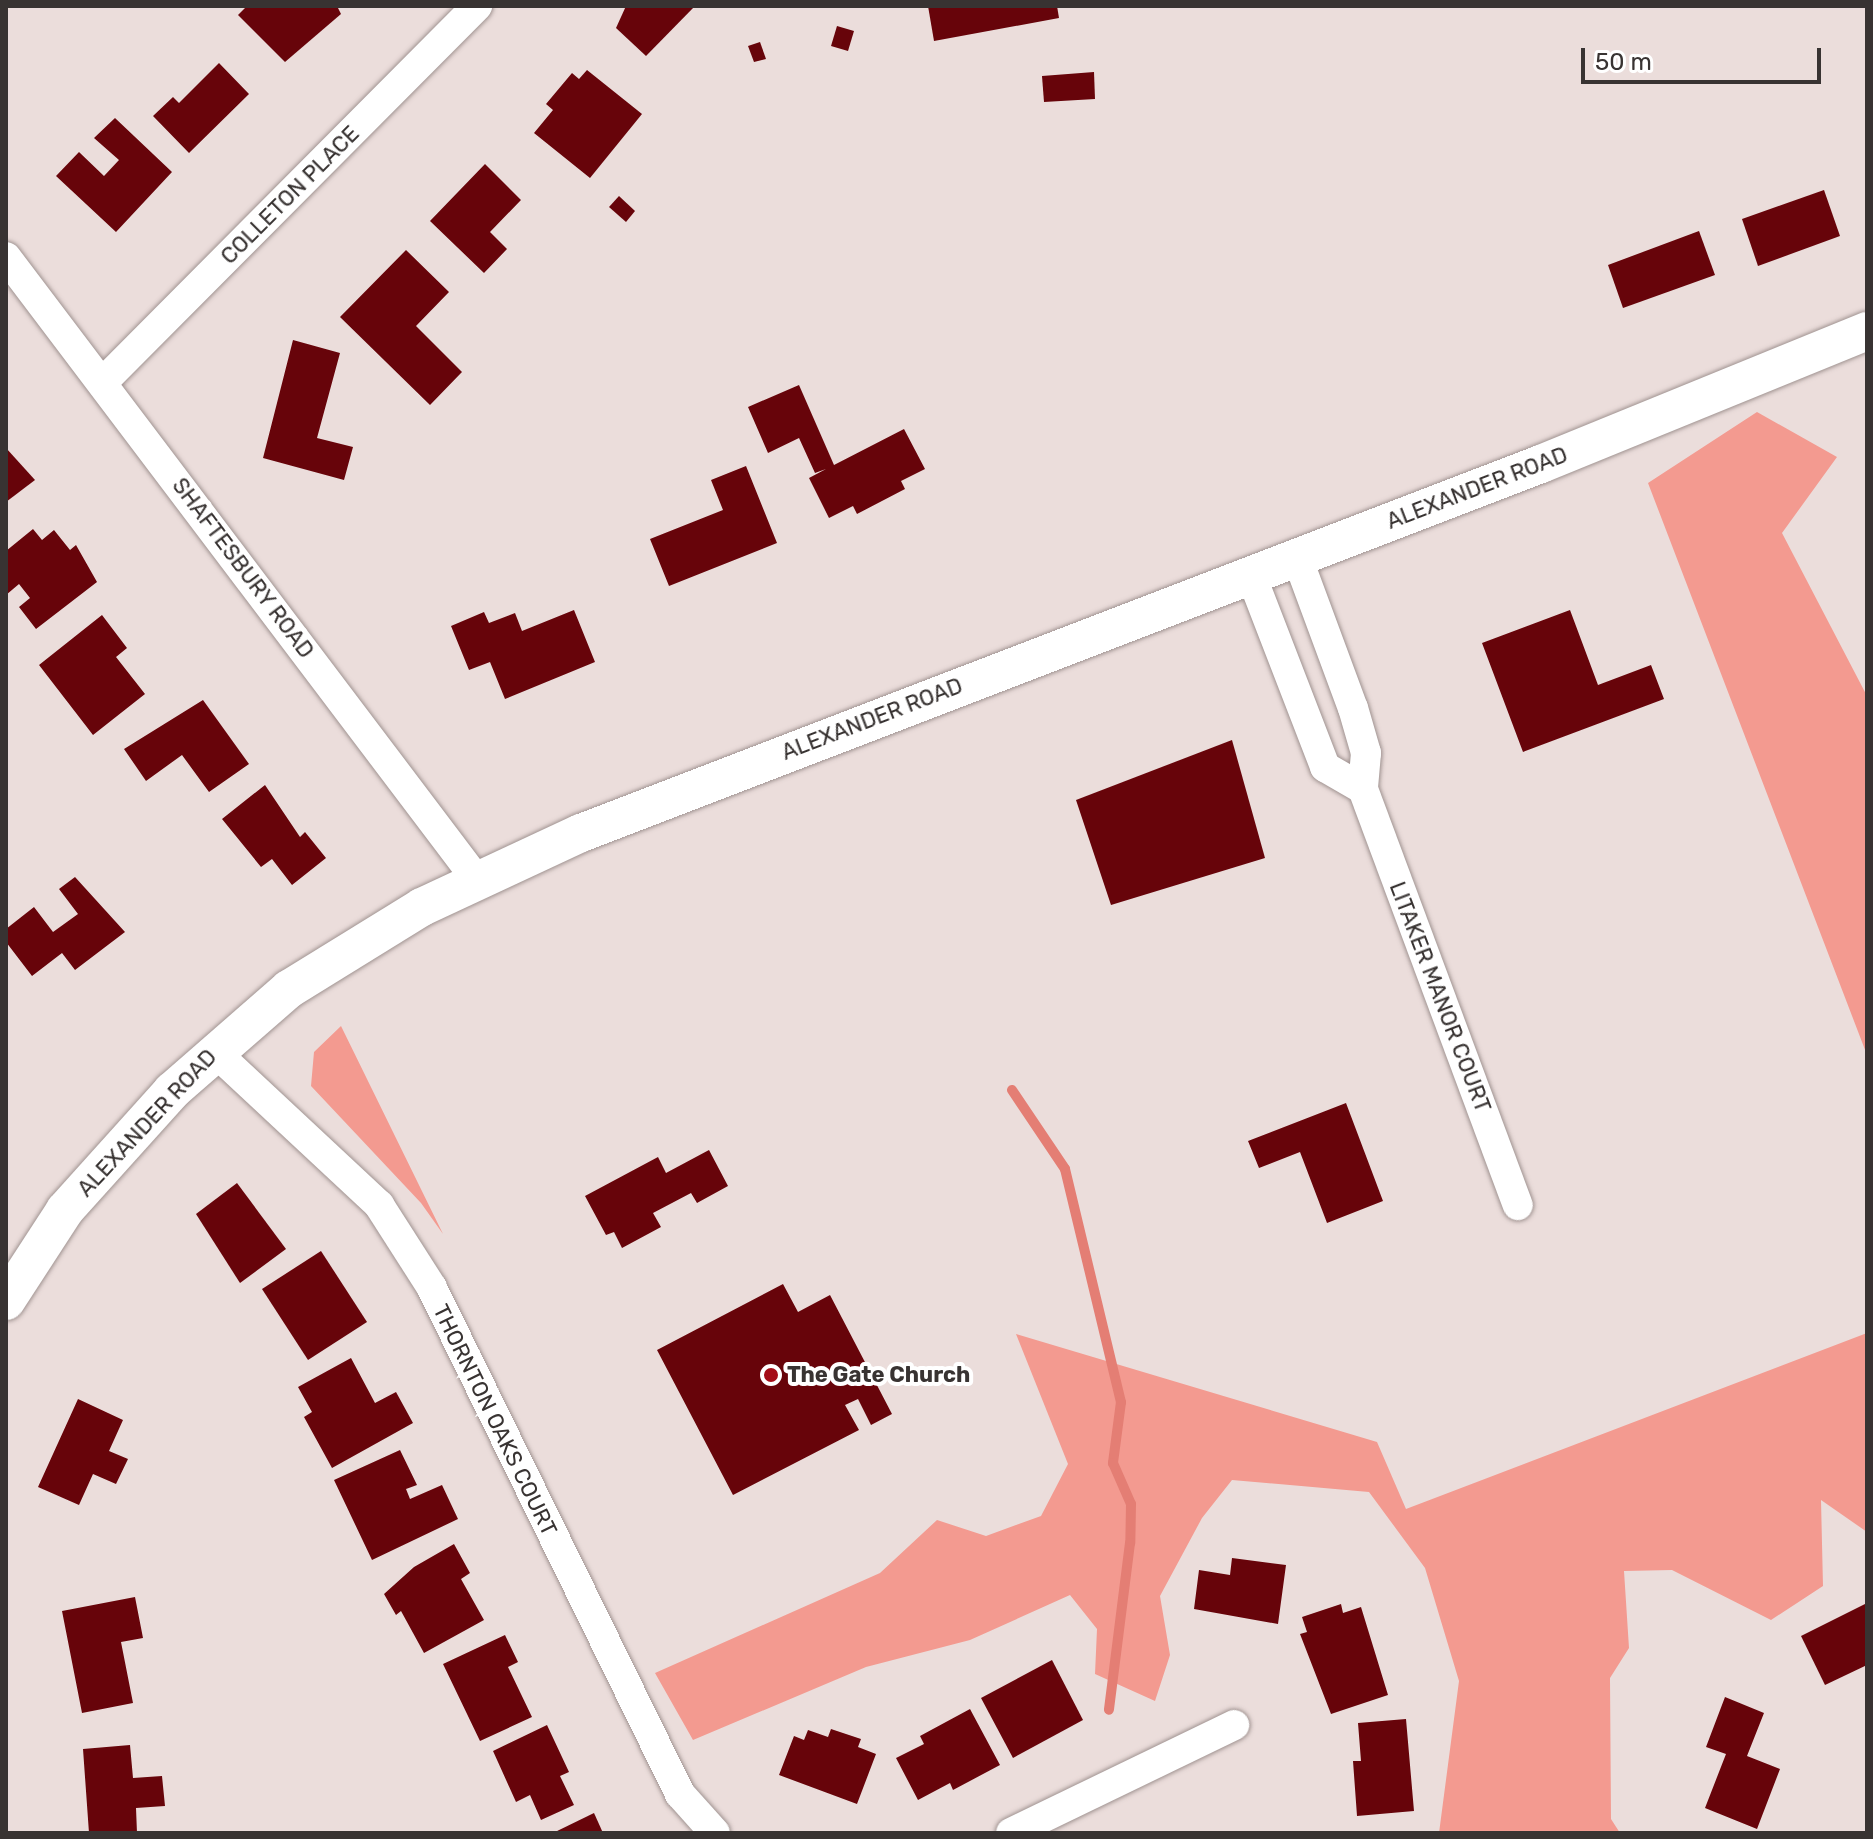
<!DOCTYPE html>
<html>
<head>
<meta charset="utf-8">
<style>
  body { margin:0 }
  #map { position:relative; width:1873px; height:1839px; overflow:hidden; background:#ebdddb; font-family:Rubik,sans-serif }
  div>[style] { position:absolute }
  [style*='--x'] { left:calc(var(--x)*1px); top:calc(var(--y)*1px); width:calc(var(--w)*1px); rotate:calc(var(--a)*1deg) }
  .green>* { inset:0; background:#f39a90 }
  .stream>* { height:10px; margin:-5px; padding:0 5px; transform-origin:5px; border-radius:5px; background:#e47e74 }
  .building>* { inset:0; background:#67040a }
  .roads { filter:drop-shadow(0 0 2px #a09391) drop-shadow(0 0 2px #a09391) }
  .minor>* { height:30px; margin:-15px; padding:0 15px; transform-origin:15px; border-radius:15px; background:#fff }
  .tertiary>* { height:38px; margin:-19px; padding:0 19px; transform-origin:19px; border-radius:19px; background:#fff }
  .dots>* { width:22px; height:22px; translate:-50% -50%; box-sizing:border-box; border:4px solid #fff; border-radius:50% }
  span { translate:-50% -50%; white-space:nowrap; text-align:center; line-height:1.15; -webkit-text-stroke:8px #fff; paint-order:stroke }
  .street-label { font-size:22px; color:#383332 }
  .poi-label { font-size:22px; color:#383332; font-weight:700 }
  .left { translate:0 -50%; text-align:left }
  .frame { position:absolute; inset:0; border:8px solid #383332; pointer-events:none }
  .scale { position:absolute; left:1581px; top:48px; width:240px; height:36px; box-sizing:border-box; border:4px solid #383332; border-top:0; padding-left:10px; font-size:24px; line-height:28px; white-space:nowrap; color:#383332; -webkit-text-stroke:6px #fff; paint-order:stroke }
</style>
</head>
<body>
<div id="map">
  <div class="green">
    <div style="clip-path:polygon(1757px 412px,1837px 457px,1782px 533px,1867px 696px,1867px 1055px,1648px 483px)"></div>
    <div style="clip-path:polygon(341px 1026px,443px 1234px,421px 1203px,311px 1086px,314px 1052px)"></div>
    <div style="clip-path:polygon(1867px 1333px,1867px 1532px,1821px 1500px,1823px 1586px,1771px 1620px,1672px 1570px,1624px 1571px,1629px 1648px,1610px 1678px,1611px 1819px,1620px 1833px,1439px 1833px,1459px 1681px,1425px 1568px,1369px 1492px,1232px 1480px,1202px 1518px,1160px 1596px,1170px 1655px,1155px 1701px,1095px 1674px,1097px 1629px,1070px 1595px,970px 1640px,866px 1667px,693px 1740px,655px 1673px,880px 1573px,937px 1520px,986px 1536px,1041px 1516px,1068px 1464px,1016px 1334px,1377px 1442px,1406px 1509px)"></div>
  </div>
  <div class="stream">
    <div style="--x:1012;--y:1090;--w:95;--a:56.1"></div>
    <div style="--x:1065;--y:1169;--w:240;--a:76.5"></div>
    <div style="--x:1121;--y:1402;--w:62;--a:97.5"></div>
    <div style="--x:1113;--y:1463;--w:45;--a:66.3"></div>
    <div style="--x:1131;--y:1504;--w:39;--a:91"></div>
    <div style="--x:1130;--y:1543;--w:168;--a:97.2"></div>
  </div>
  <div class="building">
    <div style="clip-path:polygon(247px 6px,337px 6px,341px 14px,285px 62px,238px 15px)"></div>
    <div style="clip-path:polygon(626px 6px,695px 6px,646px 56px,616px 28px)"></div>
    <div style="clip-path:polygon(928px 6px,1057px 6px,1059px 18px,934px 41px)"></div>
    <div style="clip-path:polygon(837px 26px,854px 31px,848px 51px,831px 46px)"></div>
    <div style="clip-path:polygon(760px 42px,766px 59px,754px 62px,748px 46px)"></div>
    <div style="clip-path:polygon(219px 63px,249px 94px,189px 153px,153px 116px,173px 97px,179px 103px)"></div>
    <div style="clip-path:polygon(587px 70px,642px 114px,590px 178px,534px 133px,553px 110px,546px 104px,572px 73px,579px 79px)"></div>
    <div style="clip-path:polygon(1094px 72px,1095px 99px,1044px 102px,1042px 76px)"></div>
    <div style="clip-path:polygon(115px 118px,172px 172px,116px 232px,56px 176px,79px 152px,104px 176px,119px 160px,94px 138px)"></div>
    <div style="clip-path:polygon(485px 164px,521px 200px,490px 232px,507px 249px,484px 273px,430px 221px)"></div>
    <div style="clip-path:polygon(1824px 190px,1840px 236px,1758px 266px,1742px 219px)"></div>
    <div style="clip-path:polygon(619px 196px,635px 211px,626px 222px,609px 207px)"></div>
    <div style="clip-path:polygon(1699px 231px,1715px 275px,1623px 308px,1608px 265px)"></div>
    <div style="clip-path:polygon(406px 250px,449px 292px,416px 326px,462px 372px,430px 405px,340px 317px)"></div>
    <div style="clip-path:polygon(293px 340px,340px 353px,317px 438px,353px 447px,344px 480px,263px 458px)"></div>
    <div style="clip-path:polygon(799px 385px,834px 465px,904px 429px,925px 469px,901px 481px,905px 489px,857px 514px,853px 506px,829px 518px,809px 478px,826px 469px,815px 473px,799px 438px,768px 453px,748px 407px)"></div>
    <div style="clip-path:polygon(6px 448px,35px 480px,6px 502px)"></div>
    <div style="clip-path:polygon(746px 466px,777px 543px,669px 586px,650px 539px,723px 510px,711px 480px)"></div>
    <div style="clip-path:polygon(33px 529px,42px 540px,54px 530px,70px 550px,76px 545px,97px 582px,36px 629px,19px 607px,30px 598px,19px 584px,6px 595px,6px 551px)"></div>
    <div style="clip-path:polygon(574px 610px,595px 662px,505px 699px,490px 662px,469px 670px,451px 626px,484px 612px,489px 623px,515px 613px,522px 631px)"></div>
    <div style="clip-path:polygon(1570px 610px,1598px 685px,1651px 665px,1664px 699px,1523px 752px,1482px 643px)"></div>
    <div style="clip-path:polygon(102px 615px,127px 648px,116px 657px,145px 694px,93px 735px,39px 665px)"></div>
    <div style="clip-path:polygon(203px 700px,249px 764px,209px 792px,182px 755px,146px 781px,124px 749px)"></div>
    <div style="clip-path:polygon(1232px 740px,1265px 858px,1111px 905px,1076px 800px)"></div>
    <div style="clip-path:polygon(265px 785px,300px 837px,305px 832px,326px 858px,292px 885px,272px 859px,261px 867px,222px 819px)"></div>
    <div style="clip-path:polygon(75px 877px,125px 932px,75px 970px,62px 953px,32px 976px,6px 942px,6px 929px,34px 907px,53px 932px,78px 914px,59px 889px)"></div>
    <div style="clip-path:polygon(1346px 1103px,1383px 1201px,1327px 1223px,1300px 1152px,1259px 1168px,1248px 1141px)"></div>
    <div style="clip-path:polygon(709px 1150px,728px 1186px,697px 1203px,691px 1193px,653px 1213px,661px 1227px,622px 1248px,614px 1232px,606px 1235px,585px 1196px,658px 1157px,666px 1173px)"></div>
    <div style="clip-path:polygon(237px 1183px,286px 1249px,240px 1283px,196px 1214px)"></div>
    <div style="clip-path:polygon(321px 1251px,367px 1322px,308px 1360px,262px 1289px)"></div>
    <div style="clip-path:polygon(783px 1284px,798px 1312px,830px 1295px,892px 1414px,871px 1425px,858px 1399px,845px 1405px,859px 1430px,733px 1495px,657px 1350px)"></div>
    <div style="clip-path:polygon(351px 1358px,375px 1403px,396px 1392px,413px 1423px,332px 1468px,304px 1417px,312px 1412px,298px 1387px)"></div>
    <div style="clip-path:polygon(78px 1399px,123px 1420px,109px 1451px,128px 1459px,116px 1484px,93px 1474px,79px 1505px,38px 1487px)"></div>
    <div style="clip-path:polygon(400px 1450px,417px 1485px,406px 1489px,410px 1499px,442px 1485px,458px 1519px,372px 1560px,334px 1480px)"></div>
    <div style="clip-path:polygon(454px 1544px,470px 1573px,461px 1579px,484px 1620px,424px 1653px,401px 1611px,396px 1615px,384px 1594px,414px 1567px)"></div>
    <div style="clip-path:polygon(1232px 1558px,1286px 1565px,1278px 1624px,1194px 1609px,1199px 1570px,1230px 1575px)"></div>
    <div style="clip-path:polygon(135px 1597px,143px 1638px,121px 1642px,133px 1703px,82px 1713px,62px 1611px)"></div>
    <div style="clip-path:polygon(1867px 1603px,1867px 1665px,1825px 1685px,1801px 1636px)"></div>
    <div style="clip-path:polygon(1341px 1604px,1343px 1613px,1361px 1607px,1388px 1695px,1331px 1714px,1300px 1634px,1307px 1632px,1302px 1617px)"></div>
    <div style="clip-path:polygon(505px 1635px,518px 1662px,508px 1667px,532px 1717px,480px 1741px,443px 1664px)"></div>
    <div style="clip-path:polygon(1052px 1660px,1083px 1720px,1013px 1758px,981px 1698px)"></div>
    <div style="clip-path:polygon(1725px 1697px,1764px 1713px,1747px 1756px,1780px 1769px,1757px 1829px,1705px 1808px,1726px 1754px,1706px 1747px)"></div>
    <div style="clip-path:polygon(970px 1709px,1000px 1765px,953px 1790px,950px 1783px,918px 1800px,896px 1758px,924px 1744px,920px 1736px)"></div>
    <div style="clip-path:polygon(1406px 1719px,1414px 1811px,1357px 1816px,1353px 1761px,1361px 1761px,1358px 1723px)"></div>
    <div style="clip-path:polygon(547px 1725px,569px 1772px,560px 1776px,574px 1805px,541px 1820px,530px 1795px,516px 1802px,493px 1751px)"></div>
    <div style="clip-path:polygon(831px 1729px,861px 1739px,858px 1747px,876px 1754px,857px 1804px,779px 1775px,794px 1736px,804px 1740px,808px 1730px,828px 1737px)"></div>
    <div style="clip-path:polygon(130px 1745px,133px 1778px,162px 1776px,165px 1806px,136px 1808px,137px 1833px,89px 1833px,83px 1749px)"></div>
    <div style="clip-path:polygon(594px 1813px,603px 1833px,553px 1833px)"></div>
  </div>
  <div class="roads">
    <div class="minor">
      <div style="--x:6;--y:257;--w:781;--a:52.91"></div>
      <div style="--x:102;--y:383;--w:532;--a:-45.15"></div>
      <div style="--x:1297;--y:557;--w:161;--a:69.7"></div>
      <div style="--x:1353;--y:708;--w:47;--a:73.9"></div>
      <div style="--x:1366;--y:753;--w:36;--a:95"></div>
      <div style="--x:1363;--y:789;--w:444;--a:69.6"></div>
      <div style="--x:1251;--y:575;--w:206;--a:68.9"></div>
      <div style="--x:1325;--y:767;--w:44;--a:30.1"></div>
      <div style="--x:214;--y:1051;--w:226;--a:43"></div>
      <div style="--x:379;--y:1205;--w:98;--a:57.4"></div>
      <div style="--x:432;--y:1288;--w:564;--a:63.89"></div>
      <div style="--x:680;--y:1794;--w:52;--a:48.1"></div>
      <div style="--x:1011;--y:1833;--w:248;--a:-25.8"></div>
    </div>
    <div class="tertiary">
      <div style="--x:6;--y:1301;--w:108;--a:-57"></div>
      <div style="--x:65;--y:1210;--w:160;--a:-48"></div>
      <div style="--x:172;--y:1091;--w:155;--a:-41.1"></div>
      <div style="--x:289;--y:989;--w:156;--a:-31.7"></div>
      <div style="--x:422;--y:907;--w:175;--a:-25"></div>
      <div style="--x:581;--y:833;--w:1028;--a:-21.03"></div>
      <div style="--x:1541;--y:464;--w:352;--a:-22.2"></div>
    </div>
  </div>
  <div class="dots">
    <div style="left:771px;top:1375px;background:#a40c17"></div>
  </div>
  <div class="street-label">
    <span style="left:290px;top:195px;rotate:-45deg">COLLETON PLACE</span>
    <span style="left:1477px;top:488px;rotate:-21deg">ALEXANDER ROAD</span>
    <span style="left:243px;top:568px;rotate:53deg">SHAFTESBURY ROAD</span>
    <span style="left:872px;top:719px;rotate:-21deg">ALEXANDER ROAD</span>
    <span style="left:1440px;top:997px;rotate:69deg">LITAKER MANOR COURT</span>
    <span style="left:147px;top:1123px;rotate:-47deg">ALEXANDER ROAD</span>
    <span style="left:495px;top:1420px;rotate:64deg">THORNTON OAKS COURT</span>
  </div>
  <div class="poi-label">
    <span class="left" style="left:787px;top:1375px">The Gate Church</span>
  </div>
  <div class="frame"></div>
  <div class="scale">50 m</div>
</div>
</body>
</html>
